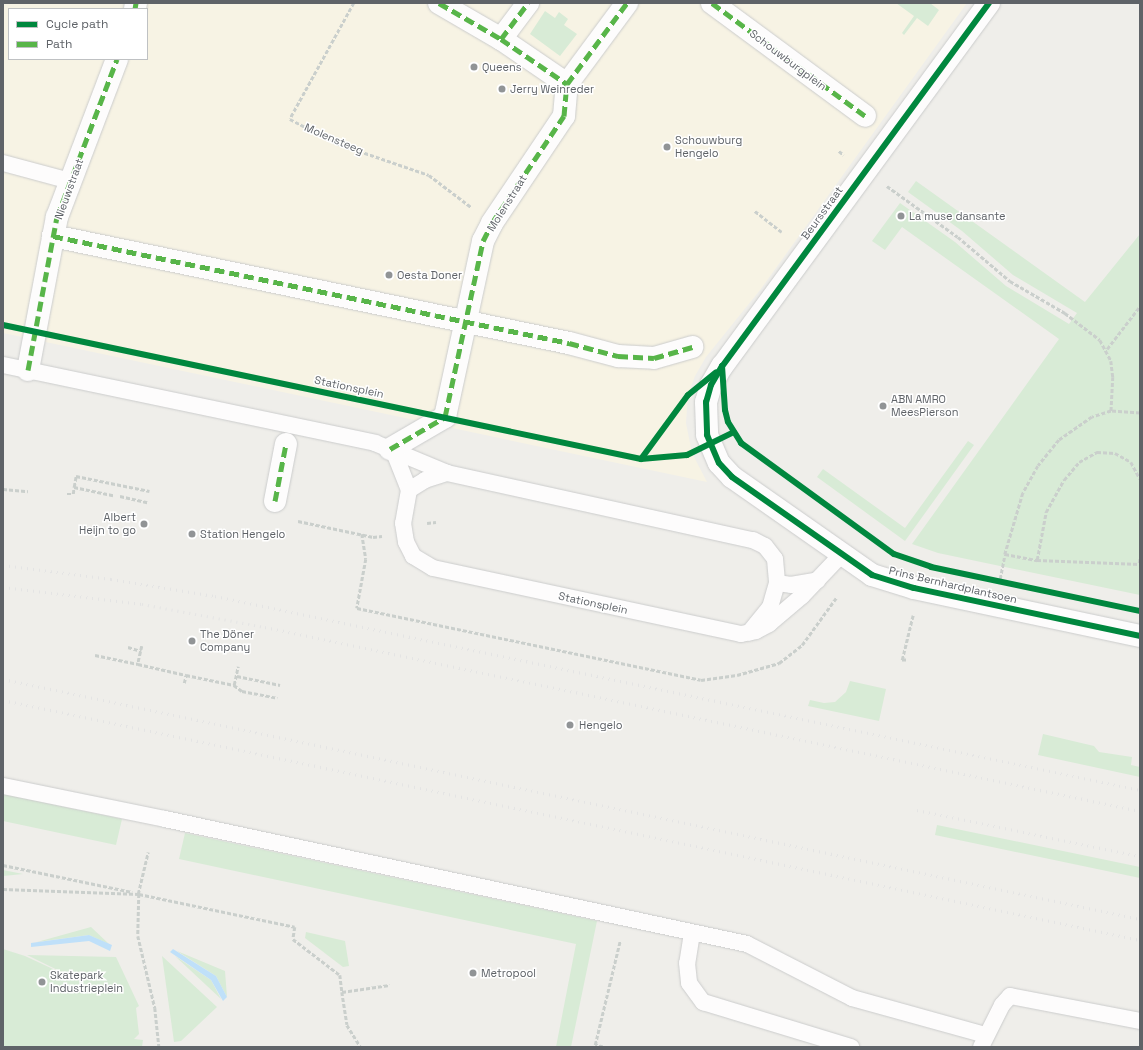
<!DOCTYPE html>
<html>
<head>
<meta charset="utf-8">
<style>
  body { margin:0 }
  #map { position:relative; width:1143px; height:1050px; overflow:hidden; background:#efeeea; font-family:"Space Grotesk",sans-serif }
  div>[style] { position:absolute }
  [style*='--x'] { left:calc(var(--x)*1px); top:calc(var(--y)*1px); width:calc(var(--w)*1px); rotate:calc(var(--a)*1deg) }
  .commercial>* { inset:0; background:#f7f3e4 }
  .green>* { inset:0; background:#d8ebd6 }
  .water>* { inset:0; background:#bfe0f9 }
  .path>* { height:2.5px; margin-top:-1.25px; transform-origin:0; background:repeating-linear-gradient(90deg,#cacfcc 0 4px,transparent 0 6px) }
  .roads { filter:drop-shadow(0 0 1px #cbcccc) drop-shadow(0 0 1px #cbcccc) }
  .service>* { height:16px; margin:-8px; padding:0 8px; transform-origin:8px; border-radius:8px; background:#fdfcfc }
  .pedestrian>* { height:22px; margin:-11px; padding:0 11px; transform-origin:11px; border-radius:11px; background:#fdfcfc }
  .minor>* { height:22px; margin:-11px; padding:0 11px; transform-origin:11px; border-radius:11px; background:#fdfcfc }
  .rail>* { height:3px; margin-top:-1.5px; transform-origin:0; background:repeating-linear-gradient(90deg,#e4e4e4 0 1px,transparent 0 6px) }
  .quiet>* { height:5px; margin-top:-2.5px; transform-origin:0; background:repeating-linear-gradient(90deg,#58b549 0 10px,transparent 0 15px) }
  .cycleway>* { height:6px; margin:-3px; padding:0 3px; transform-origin:3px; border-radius:3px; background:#00873e }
  .dots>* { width:11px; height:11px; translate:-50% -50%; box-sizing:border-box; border:2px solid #fff; border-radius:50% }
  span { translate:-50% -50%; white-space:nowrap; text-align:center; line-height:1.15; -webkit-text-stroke:3px #fff; paint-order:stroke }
  .street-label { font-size:11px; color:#5f6368 }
  .poi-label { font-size:11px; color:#5f6368 }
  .left { translate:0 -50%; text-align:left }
  .right { translate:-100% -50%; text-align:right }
  .frame { position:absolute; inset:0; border:4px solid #5f6368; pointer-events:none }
  .legend { position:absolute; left:8px; top:8px; width:140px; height:52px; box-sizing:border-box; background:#fff; border:1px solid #bfc1c3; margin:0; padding:5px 7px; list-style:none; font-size:12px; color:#5f6368 }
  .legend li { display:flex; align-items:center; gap:8px; height:20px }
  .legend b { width:20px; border:1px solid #bfc1c3 }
</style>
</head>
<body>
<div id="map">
  <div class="commercial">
    <div style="clip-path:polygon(evenodd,3px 3px,967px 3px,760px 290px,706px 357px,695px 376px,688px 395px,686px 423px,692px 453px,707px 482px,3px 333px,3px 3px,9px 9px,147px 9px,147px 59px,9px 59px,9px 9px)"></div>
  </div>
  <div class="green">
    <div style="clip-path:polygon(896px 3px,930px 3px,939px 10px,928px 26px,917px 18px,904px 35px,902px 33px,914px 16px)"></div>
    <div style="clip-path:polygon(545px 11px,555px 18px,559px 12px,568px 19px,564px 25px,577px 34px,560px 56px,530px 34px)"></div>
    <div style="clip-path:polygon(916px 181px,1085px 302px,1140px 234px,1140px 595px,938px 553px,912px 544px,1059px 339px,902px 227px,885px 250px,872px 241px,900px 203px,955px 242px,1006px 286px,1069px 324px,1077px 313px,1013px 275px,962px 231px,908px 192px)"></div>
    <div style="clip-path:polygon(968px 441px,974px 445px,905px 541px,817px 477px,823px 469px,905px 528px)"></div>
    <div style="clip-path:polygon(850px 681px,886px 689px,879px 721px,808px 706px,810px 700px,824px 703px,835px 702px,846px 692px)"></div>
    <div style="clip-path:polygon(1043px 734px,1094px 746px,1099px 752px,1132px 757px,1131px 765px,1140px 767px,1140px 777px,1038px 755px)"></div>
    <div style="clip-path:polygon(3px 794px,122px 819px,116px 845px,3px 821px)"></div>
    <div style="clip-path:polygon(937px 825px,1140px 867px,1140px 878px,935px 835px)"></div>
    <div style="clip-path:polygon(185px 833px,597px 921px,571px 1047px,556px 1047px,576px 944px,179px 859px)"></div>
    <div style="clip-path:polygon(3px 870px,23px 874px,3px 876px)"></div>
    <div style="clip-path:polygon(91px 927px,109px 944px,89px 935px,37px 942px)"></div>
    <div style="clip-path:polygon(306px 932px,345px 941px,349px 966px,343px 967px,305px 938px)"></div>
    <div style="clip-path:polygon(3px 949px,25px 956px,94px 988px,27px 955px,116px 957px,139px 1006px,136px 1008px,139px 1034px,134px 1039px,143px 1040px,142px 1047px,3px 1047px)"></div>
    <div style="clip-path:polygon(177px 951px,225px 971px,227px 997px,216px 976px)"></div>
    <div style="clip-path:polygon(162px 956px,217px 1007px,181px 1041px,174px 1042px)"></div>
    <div style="clip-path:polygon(175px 956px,211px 980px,221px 999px)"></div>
  </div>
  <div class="water">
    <div style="clip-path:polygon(89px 935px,112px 945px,110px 951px,89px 941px,31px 947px,31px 943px)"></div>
    <div style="clip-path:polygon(173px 949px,216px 976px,227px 997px,223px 1001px,211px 980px,170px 952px)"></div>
  </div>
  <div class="path">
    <div style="--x:354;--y:3;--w:132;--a:118.9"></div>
    <div style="--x:290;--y:119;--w:52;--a:27.6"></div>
    <div style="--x:336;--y:143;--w:98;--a:19"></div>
    <div style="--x:429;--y:175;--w:53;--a:37.3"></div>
    <div style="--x:839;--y:151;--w:6;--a:39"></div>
    <div style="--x:887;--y:186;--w:87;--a:35.7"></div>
    <div style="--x:958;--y:237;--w:68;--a:40.2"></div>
    <div style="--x:1010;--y:281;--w:64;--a:30.2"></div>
    <div style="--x:1065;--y:313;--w:44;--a:37.6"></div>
    <div style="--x:1100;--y:340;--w:24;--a:62"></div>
    <div style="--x:1111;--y:361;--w:16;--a:83"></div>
    <div style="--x:1113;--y:377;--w:34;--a:93"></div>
    <div style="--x:755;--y:211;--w:34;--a:38"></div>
    <div style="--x:1107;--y:349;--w:54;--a:-52.5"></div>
    <div style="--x:1140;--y:413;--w:29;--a:-176"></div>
    <div style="--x:1111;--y:411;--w:20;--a:162"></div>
    <div style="--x:1092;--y:417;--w:40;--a:145.1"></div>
    <div style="--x:1059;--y:440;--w:33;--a:129"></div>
    <div style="--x:1038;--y:466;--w:31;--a:119"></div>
    <div style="--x:1023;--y:493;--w:64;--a:106.4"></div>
    <div style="--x:1005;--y:554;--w:33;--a:11"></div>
    <div style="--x:1037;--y:560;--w:103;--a:2.2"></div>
    <div style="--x:74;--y:487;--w:11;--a:-80"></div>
    <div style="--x:76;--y:476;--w:75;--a:11.6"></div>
    <div style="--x:3;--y:489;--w:25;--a:5"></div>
    <div style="--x:67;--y:494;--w:6;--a:0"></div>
    <div style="--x:73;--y:494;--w:7;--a:-82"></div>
    <div style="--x:74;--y:487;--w:40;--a:12"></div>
    <div style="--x:120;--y:496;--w:28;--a:13"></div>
    <div style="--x:298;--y:521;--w:77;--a:12"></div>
    <div style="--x:373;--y:537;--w:9;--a:-6"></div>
    <div style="--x:427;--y:523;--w:9;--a:-6"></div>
    <div style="--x:362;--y:534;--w:25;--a:81"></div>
    <div style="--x:366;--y:559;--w:50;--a:100.4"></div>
    <div style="--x:357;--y:608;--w:351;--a:11.8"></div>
    <div style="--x:701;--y:680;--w:36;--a:-8"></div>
    <div style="--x:737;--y:675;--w:44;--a:-15.9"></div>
    <div style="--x:779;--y:663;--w:29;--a:-38"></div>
    <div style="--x:802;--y:645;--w:58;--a:-54.1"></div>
    <div style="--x:1037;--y:560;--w:49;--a:-79.4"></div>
    <div style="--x:1046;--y:512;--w:37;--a:-61"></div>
    <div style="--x:1064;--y:480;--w:23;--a:-50"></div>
    <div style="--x:1079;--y:462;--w:21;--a:-29"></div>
    <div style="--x:1097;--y:452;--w:18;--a:3"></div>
    <div style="--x:1115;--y:453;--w:18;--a:29"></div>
    <div style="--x:1131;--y:462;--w:19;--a:62"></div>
    <div style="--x:1139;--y:563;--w:5;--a:-79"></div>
    <div style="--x:1000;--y:579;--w:25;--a:-79"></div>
    <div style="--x:142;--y:646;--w:18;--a:103"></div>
    <div style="--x:138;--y:664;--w:49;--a:12.9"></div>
    <div style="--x:186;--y:675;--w:49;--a:11.8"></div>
    <div style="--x:234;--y:685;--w:19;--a:-78"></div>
    <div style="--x:128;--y:647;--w:14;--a:17"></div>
    <div style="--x:95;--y:655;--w:44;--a:11.8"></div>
    <div style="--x:906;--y:660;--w:4;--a:180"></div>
    <div style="--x:902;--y:660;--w:46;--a:-76.3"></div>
    <div style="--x:237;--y:676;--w:44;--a:11.8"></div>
    <div style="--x:184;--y:683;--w:8;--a:-76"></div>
    <div style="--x:234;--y:685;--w:10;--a:37"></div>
    <div style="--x:242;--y:691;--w:36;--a:11"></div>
    <div style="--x:3;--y:865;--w:132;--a:11.8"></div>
    <div style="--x:3;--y:889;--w:136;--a:2.1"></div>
    <div style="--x:139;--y:894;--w:159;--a:11.9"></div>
    <div style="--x:295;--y:927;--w:12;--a:99"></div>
    <div style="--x:293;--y:939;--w:59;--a:37.5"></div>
    <div style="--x:340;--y:975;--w:17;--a:83"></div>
    <div style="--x:342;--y:992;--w:48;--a:-8.5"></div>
    <div style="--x:138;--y:894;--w:43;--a:-76.6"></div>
    <div style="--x:139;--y:894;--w:42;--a:91.4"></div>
    <div style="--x:138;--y:936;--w:74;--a:76.7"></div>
    <div style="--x:155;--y:1008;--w:39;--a:84"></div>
    <div style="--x:342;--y:992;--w:33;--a:81"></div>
    <div style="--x:347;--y:1025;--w:26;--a:58"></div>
    <div style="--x:603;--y:1047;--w:8;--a:-166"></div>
    <div style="--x:595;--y:1045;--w:107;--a:-76.5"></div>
  </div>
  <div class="roads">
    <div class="service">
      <div style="--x:3;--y:163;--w:69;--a:15"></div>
      <div style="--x:3;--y:365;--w:380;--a:11.8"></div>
      <div style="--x:375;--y:443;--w:78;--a:22.6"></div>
      <div style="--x:447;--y:473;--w:313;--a:12.4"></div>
      <div style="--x:753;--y:540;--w:13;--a:27"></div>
      <div style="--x:765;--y:546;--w:16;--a:52"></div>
      <div style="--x:775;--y:559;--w:24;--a:85"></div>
      <div style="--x:777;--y:583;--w:25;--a:106"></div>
      <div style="--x:770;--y:607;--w:33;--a:129"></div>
      <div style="--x:394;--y:452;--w:41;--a:68.5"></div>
      <div style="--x:409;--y:490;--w:34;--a:100"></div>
      <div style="--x:403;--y:523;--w:19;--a:81"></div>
      <div style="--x:406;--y:542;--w:16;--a:63"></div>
      <div style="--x:413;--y:556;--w:23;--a:31"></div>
      <div style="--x:433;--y:568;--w:315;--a:12.1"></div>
      <div style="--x:741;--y:634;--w:15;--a:-11"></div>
      <div style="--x:756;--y:631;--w:15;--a:-28"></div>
      <div style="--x:769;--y:624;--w:43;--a:-40.3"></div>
      <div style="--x:802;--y:596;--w:57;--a:-46.4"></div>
      <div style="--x:409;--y:490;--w:19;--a:-32"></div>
      <div style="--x:425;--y:480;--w:23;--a:-18"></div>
      <div style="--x:777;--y:583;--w:14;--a:8"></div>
      <div style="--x:791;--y:585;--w:27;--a:-10"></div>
      <div style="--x:3;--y:786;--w:165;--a:11.5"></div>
      <div style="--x:165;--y:819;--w:595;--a:12.12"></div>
      <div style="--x:747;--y:944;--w:118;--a:27.2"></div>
      <div style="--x:852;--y:998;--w:138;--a:15.5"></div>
      <div style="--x:692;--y:933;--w:30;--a:99"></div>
      <div style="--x:687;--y:963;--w:20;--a:84"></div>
      <div style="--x:689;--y:983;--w:24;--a:54"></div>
      <div style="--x:703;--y:1002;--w:155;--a:16.9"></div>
      <div style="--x:981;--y:1047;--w:47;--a:-63.4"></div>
      <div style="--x:1002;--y:1005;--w:12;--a:-48"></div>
      <div style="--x:1010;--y:996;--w:132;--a:10.9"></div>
    </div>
    <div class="pedestrian">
      <div style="--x:439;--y:3;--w:72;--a:30.1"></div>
      <div style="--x:501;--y:39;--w:80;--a:34.3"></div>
      <div style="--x:712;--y:3;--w:190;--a:36.4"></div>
      <div style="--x:135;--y:9;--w:6;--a:-81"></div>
      <div style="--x:501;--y:39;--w:45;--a:-53.1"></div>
      <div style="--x:53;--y:236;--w:527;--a:11.72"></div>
      <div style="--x:569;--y:343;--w:51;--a:14.9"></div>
      <div style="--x:618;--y:356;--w:36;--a:3"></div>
      <div style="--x:654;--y:358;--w:40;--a:-16"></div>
      <div style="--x:28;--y:370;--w:156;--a:-79.3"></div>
      <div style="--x:57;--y:217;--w:169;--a:-69.2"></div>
      <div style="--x:390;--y:449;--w:64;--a:-30.2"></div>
      <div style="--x:445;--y:417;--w:180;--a:-77.8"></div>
      <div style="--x:483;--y:241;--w:20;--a:-63"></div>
      <div style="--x:492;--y:223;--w:129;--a:-56.1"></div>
      <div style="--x:564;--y:116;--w:32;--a:-85"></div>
      <div style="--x:567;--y:84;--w:101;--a:-53.5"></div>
      <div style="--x:275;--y:501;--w:58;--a:-79.1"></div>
    </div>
    <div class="minor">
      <div style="--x:989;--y:3;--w:451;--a:126.3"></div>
      <div style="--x:722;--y:366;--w:22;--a:120"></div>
      <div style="--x:711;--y:385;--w:18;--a:106"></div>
      <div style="--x:706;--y:402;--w:33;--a:88"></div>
      <div style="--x:707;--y:435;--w:30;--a:67"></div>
      <div style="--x:719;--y:463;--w:19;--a:47"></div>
      <div style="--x:732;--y:477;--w:171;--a:35"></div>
      <div style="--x:872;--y:575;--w:44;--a:17.2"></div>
      <div style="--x:914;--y:588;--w:231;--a:12"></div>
    </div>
  </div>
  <div class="rail">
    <div style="--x:3;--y:565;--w:109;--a:7.4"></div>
    <div style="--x:111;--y:579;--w:105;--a:9.3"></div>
    <div style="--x:215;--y:596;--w:945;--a:11.84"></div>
    <div style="--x:3;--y:587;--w:140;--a:7"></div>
    <div style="--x:142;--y:604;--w:125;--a:10.6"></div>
    <div style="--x:265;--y:627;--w:894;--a:11.88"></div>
    <div style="--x:3;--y:679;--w:1162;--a:11.92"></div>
    <div style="--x:3;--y:700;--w:1162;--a:11.92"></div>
    <div style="--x:917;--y:810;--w:228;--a:11.7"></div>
  </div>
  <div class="quiet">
    <div style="--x:439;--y:3;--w:72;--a:30.1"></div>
    <div style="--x:501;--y:39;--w:80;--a:34.3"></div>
    <div style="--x:712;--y:3;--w:190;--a:36.4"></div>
    <div style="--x:135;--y:9;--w:6;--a:-81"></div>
    <div style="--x:501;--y:39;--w:45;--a:-53.1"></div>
    <div style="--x:53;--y:236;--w:527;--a:11.72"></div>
    <div style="--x:569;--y:343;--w:51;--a:14.9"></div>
    <div style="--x:618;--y:356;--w:36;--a:3"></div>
    <div style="--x:654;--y:358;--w:40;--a:-16"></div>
    <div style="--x:28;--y:370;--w:156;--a:-79.3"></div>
    <div style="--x:57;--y:217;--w:169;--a:-69.2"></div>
    <div style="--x:390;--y:449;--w:64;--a:-30.2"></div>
    <div style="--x:445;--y:417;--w:180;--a:-77.8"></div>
    <div style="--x:483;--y:241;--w:20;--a:-63"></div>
    <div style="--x:492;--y:223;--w:129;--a:-56.1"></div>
    <div style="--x:564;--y:116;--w:32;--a:-85"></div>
    <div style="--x:567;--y:84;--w:101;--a:-53.5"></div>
    <div style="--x:275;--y:501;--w:58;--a:-79.1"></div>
  </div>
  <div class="cycleway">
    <div style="--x:989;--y:3;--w:451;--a:126.3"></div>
    <div style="--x:722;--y:366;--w:22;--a:120"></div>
    <div style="--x:711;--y:385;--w:18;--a:106"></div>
    <div style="--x:706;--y:402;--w:33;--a:88"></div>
    <div style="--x:707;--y:435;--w:30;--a:67"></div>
    <div style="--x:719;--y:463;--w:19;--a:47"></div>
    <div style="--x:732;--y:477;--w:171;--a:35"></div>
    <div style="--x:872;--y:575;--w:44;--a:17.2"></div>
    <div style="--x:914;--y:588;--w:231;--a:12"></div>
    <div style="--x:3;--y:325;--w:652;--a:11.86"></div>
    <div style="--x:641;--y:459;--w:46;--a:-5"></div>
    <div style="--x:687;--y:455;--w:52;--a:-26.1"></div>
    <div style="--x:722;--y:366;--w:44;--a:86.1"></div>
    <div style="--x:725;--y:410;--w:12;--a:76"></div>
    <div style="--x:728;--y:422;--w:25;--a:58"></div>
    <div style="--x:741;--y:443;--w:189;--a:36"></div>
    <div style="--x:894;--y:554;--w:39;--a:19"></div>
    <div style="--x:931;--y:567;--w:214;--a:11.9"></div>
    <div style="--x:641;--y:459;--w:79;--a:-53.7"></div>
    <div style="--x:688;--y:395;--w:36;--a:-39"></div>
  </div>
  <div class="dots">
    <div style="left:474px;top:67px;background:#919496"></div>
    <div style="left:502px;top:89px;background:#919496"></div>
    <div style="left:667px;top:147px;background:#919496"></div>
    <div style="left:901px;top:216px;background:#919496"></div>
    <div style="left:389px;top:275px;background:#919496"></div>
    <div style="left:883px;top:406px;background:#919496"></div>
    <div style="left:144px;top:524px;background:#919496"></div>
    <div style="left:192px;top:534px;background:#919496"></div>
    <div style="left:192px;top:641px;background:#919496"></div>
    <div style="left:570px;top:725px;background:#919496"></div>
    <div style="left:473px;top:973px;background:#919496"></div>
    <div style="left:42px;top:982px;background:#919496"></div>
  </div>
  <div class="street-label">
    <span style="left:788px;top:60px;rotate:37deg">Schouwburgplein</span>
    <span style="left:334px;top:139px;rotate:23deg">Molensteeg</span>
    <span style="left:69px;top:189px;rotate:-70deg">Nieuwstraat</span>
    <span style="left:507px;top:203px;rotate:-58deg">Molenstraat</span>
    <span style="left:822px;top:213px;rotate:-54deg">Beursstraat</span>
    <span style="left:349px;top:387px;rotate:12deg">Stationsplein</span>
    <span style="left:953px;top:585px;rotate:13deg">Prins Bernhardplantsoen</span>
    <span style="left:593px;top:603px;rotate:12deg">Stationsplein</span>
  </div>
  <div class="poi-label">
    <span class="left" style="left:482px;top:67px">Queens</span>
    <span class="left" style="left:510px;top:89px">Jerry Weinreder</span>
    <span class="left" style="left:675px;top:147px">Schouwburg<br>Hengelo</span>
    <span class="left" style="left:909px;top:216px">La muse dansante</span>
    <span class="left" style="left:397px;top:275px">Oesta Doner</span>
    <span class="left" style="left:891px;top:406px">ABN AMRO<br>MeesPierson</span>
    <span class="right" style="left:136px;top:524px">Albert<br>Heijn to go</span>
    <span class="left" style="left:200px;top:534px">Station Hengelo</span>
    <span class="left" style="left:200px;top:641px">The Döner<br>Company</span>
    <span class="left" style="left:579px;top:725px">Hengelo</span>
    <span class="left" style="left:481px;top:973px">Metropool</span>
    <span class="left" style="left:50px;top:982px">Skatepark<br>Industrieplein</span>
  </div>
  <div class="frame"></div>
  <ul class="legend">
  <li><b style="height:5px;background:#00873e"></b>Cycle path</li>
  <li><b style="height:5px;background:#58b549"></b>Path</li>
  </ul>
</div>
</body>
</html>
